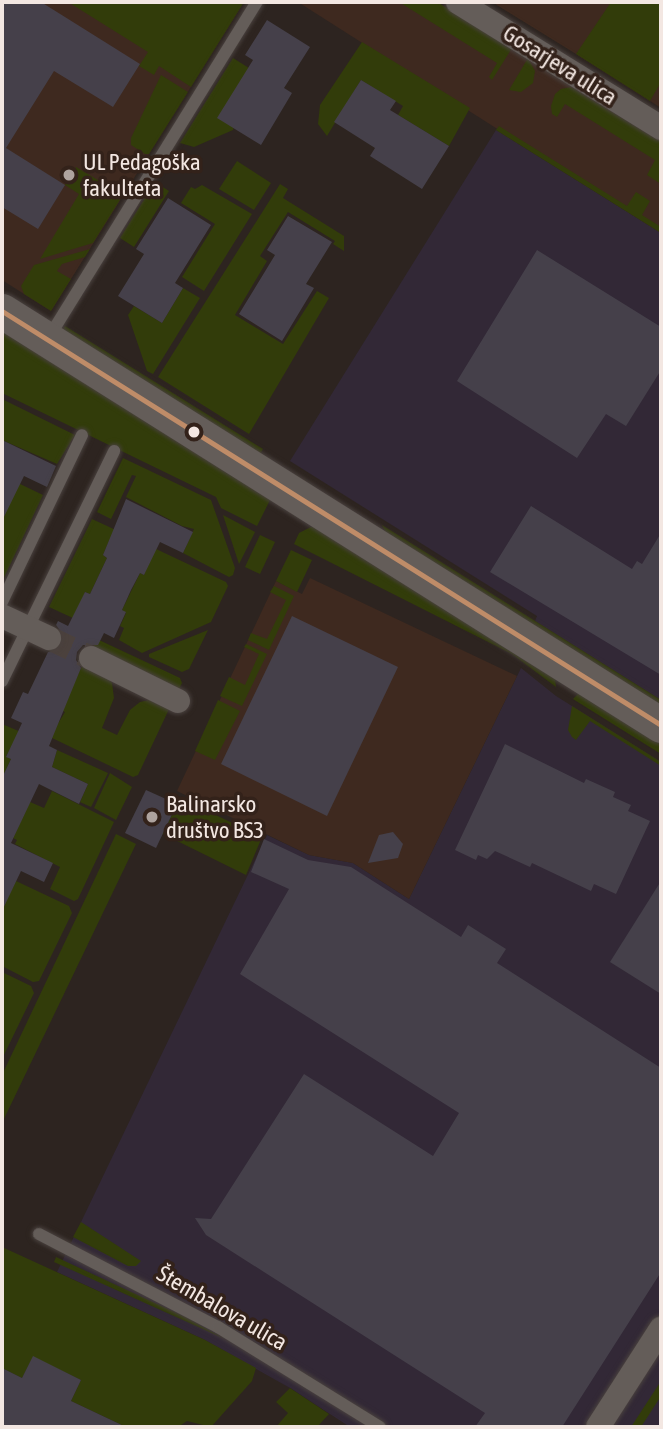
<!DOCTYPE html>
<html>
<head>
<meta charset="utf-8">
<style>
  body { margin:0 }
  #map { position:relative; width:663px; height:1429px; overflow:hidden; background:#2d2420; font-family:"Asap Condensed",sans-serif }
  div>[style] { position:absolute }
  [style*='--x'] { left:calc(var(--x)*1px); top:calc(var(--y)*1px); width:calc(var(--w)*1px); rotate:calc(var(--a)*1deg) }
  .commercial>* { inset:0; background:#322836 }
  .built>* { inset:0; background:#3e291f }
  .green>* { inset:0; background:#323c0a }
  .building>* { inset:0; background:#45404a }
  .street-tunnel>* { height:24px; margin-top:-12px; transform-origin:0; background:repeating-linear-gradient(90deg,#4b413d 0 24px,transparent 0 36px) }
  .roads { filter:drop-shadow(0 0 2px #49413e) drop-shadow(0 0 2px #49413e) }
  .lane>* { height:12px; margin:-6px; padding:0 6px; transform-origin:6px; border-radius:6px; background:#645d59 }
  .street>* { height:24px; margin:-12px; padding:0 12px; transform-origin:12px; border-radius:12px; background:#645d59 }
  .secondary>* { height:35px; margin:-17.5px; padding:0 17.5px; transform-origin:17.5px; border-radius:17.5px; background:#645d59 }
  .bus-1>* { height:5px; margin:-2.5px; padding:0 2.5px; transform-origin:2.5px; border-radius:2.5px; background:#bf8c68 }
  .dots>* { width:19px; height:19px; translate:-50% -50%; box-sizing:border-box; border:4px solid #33221a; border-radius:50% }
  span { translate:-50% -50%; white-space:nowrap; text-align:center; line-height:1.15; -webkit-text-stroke:7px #33221a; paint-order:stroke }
  .street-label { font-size:23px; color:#f3e7e2 }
  .poi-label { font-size:23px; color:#f3e7e2 }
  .left { translate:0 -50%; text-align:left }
  .frame { position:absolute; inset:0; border:4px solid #f3e7e2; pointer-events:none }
</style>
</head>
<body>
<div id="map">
  <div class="commercial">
    <div style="clip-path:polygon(496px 130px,661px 233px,661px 700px,535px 621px,537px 616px,290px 461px)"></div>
    <div style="clip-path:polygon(521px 668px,556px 696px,661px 762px,661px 1427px,350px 1427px,290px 1388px,205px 1340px,57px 1272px,267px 835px,309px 855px,353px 863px,409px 899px)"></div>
  </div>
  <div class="built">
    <div style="clip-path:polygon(2px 2px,244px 2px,51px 311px,2px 280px)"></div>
    <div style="clip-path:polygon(298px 2px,437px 2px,661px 142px,661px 233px)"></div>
    <div style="clip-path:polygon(492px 2px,661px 2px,661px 108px,576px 54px)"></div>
    <div style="clip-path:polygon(310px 578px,517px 676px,409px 899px,353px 863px,309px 855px,177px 791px,276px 581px,302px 594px)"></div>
  </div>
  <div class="green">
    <div style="clip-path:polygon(68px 2px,244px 2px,191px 87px,159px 66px,154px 75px,139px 66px,148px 52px)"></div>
    <div style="clip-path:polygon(399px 2px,437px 2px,512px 48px,492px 80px,489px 77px,497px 63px)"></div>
    <div style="clip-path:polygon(611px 2px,661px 2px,661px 82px,650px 101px,576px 54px)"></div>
    <div style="clip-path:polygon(362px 42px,470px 108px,449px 146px,398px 115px,403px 106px,361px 80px,327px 136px,318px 124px,320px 105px)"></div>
    <div style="clip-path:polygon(233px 58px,249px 68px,233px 130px,194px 147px,180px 143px)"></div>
    <div style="clip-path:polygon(528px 58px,535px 71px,533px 83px,521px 92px,509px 90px)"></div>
    <div style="clip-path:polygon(161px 75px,188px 92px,149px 154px,145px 154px,131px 145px,131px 138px)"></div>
    <div style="clip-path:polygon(571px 87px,661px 142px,661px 184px,647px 175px,655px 160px,565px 104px,557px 117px,552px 114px,551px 106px,555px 94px,561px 89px)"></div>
    <div style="clip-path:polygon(499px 126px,627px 206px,636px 192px,650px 201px,642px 215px,661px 227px,661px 233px,496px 130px)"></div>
    <div style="clip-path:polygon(237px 161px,271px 183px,254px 210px,219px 189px)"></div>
    <div style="clip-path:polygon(76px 167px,123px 195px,93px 243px,40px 259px,79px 194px,65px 185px)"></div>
    <div style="clip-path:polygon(155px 182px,169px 191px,134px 247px,120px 238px)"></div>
    <div style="clip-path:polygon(280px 184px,288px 189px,283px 198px,344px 236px,344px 251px,333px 244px,335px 241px,288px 212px,260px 256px,267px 261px,235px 315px,283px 344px,317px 291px,329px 298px,249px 434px,158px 377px)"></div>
    <div style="clip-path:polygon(202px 185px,252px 214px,204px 291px,182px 277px,215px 224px,181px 203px,191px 187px,195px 189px)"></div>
    <div style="clip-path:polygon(90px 249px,85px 257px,62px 264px,57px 271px,71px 279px,51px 311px,24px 294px,21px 286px,34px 265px)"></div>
    <div style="clip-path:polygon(183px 288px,200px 298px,153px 374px,147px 371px,128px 315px,134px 306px,162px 323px)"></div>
    <div style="clip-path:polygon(65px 326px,263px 449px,259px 455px,62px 331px)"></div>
    <div style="clip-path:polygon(2px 329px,271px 498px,257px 526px,221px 508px,216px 497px,2px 393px)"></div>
    <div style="clip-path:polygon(2px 399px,75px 435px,57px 464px,2px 440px)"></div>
    <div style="clip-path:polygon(123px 458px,211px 500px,235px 568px,233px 575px,229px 577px,183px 553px,194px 529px,182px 526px,126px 497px,136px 476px,132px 475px,111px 519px,97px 512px)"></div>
    <div style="clip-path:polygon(18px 483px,43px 495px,2px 582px,2px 510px)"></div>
    <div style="clip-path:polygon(223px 515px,255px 532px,239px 564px)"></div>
    <div style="clip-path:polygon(92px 519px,118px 531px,109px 541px,103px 555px,107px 558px,90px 594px,85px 592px,75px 619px,49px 607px)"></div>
    <div style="clip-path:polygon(382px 525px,661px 700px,661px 707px,387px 535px)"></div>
    <div style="clip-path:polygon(313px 526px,555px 679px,556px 687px,512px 654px,294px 544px,299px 533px)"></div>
    <div style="clip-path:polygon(260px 535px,275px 542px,260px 574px,245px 567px)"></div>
    <div style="clip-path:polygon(154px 548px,226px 582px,228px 586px,211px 622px,142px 653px,119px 640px,124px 628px,120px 626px,126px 613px,122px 610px,140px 573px,144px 575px)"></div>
    <div style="clip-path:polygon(291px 550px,312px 560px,297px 592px,276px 581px)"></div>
    <div style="clip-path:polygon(274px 586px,294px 596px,269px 650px,248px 640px,251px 633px,267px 639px,286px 600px,270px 592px)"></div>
    <div style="clip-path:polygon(208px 630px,189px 669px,182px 672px,149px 657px,149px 654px)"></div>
    <div style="clip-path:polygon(97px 639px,180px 678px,182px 683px,177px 693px,92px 650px)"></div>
    <div style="clip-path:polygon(246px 644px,267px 654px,242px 706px,220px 696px,229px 677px,245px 685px,259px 654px,244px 647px)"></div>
    <div style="clip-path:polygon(83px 664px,108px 677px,112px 683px,114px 698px,102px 728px,117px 735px,130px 710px,140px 702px,154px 699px,171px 705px,138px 775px,133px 777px,50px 737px,65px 712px,61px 710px)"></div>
    <div style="clip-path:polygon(579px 693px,661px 743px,661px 754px,573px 699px)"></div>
    <div style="clip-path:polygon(218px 700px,240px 711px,215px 760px,195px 751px)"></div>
    <div style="clip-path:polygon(572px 706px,661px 762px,661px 766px,590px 721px,576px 740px,572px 737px,568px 730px)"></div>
    <div style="clip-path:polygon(2px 724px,21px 732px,6px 756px,11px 759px,2px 778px)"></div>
    <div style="clip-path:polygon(57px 750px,108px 773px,91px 807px,80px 802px,88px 784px,52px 767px)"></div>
    <div style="clip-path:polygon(110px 773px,132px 787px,116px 820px,94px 808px)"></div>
    <div style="clip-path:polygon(52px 791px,114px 822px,78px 899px,74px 901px,50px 889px,60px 867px,15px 844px,17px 840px,13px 838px,30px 802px,44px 808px)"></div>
    <div style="clip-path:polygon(180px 798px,262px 837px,246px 875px,163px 834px)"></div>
    <div style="clip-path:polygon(116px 834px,136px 844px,2px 1123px,2px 1075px)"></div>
    <div style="clip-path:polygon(16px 881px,69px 906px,72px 913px,39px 981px,33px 982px,2px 966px,2px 900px,6px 891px,10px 893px)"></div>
    <div style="clip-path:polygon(2px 972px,31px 986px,34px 993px,2px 1059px)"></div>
    <div style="clip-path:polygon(81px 1222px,141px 1261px,136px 1266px,128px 1266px,73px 1237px)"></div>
    <div style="clip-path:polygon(2px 1247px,205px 1340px,256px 1368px,252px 1381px,211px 1427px,187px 1421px,178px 1427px,126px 1427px,71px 1401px,81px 1380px,33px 1357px,22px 1378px,2px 1368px)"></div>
    <div style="clip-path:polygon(56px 1257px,185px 1317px,225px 1339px,54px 1262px)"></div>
    <div style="clip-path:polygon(661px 1381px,661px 1396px,641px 1427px,631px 1427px)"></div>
    <div style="clip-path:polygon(290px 1388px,329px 1414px,317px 1427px,276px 1427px,288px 1413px,276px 1402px)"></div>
  </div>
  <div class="building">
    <div style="clip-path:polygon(2px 2px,41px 2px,140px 64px,113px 107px,54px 71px,6px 148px,65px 185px,38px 229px,2px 207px)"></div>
    <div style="clip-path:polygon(267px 20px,310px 47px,284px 88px,292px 93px,261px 145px,217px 118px,253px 60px,245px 55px)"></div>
    <div style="clip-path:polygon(361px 80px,396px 101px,390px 110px,449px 146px,422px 189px,370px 156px,375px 148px,334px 122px)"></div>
    <div style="clip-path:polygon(168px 198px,211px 225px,175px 283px,183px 288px,162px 323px,118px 296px,144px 254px,136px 249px)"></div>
    <div style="clip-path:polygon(288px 216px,332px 242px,306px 284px,314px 288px,282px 341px,239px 314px,275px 255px,267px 250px)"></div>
    <div style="clip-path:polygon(537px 250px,661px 327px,661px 370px,626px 426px,606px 414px,577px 458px,457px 381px)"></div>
    <div style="clip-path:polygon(2px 440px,56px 466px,47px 487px,24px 476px,2px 521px)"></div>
    <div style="clip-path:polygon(126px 499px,193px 532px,183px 553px,160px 542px,144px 575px,140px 573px,131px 590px,122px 610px,126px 612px,114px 638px,104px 633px,98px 645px,83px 645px,77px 652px,76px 660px,81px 668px,49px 746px,57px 750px,52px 767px,88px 784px,79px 804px,39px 784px,11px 843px,53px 863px,44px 882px,21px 871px,2px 911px,2px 778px,11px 759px,6px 757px,22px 723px,11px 718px,23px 692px,28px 694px,48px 652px,57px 651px,62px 645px,64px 636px,56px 625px,58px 621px,68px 626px,85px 592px,90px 594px,107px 558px,103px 555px)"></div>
    <div style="clip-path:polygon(531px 506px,632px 569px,637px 561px,642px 564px,661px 533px,661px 675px,490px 572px)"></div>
    <div style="clip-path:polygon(292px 616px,398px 667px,327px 816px,221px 764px)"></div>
    <div style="clip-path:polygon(505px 744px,584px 783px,586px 779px,615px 792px,613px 797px,631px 805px,628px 811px,650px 821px,616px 894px,594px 884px,591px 891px,532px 863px,530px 867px,495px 851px,487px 859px,478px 855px,476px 860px,455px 850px)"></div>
    <div style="clip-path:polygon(146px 790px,177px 804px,156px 848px,125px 833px)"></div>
    <div style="clip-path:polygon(393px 832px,403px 844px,398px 858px,368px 863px,379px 835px)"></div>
    <div style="clip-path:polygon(264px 839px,308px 860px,351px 867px,461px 937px,468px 925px,506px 949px,497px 963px,661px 1068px,661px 1272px,562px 1427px,475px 1427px,485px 1413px,206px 1235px,195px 1218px,211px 1219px,304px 1074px,433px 1156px,459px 1113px,240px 974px,289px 889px,251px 872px)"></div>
    <div style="clip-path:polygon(661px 881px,661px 994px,610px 962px)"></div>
    <div style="clip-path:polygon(33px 1356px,81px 1380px,71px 1401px,126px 1427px,2px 1427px,2px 1368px,22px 1378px)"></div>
  </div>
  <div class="street-tunnel">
    <div style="--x:49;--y:638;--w:47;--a:25.5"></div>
  </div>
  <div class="roads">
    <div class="lane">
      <div style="--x:49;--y:337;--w:394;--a:-58.2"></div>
      <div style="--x:2;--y:602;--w:185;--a:-64.4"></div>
      <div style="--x:2;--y:681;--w:256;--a:-64"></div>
      <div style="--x:39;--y:1234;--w:202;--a:27.5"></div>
      <div style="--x:218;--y:1327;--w:190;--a:31.7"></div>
    </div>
    <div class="street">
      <div style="--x:458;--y:2;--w:239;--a:31.8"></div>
      <div style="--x:2;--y:616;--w:52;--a:25.1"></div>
      <div style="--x:91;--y:658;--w:97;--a:26.3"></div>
      <div style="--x:598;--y:1427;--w:117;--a:-57.3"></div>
    </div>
    <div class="secondary">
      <div style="--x:2;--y:311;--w:778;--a:32.14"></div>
    </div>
  </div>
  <div class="bus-1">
    <div style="--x:2;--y:311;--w:778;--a:32.14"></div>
  </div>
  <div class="dots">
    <div style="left:69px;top:175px;background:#aea39e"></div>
    <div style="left:194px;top:432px;background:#f3e7e2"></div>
    <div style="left:152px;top:817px;background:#aea39e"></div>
  </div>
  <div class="street-label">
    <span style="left:560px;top:65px;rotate:32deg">Gosarjeva ulica</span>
    <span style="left:222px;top:1308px;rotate:30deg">Štembalova ulica</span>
  </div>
  <div class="poi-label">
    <span class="left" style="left:83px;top:175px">UL Pedagoška<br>fakulteta</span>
    <span class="left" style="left:166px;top:817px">Balinarsko<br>društvo BS3</span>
  </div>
  <div class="frame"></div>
</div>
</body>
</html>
